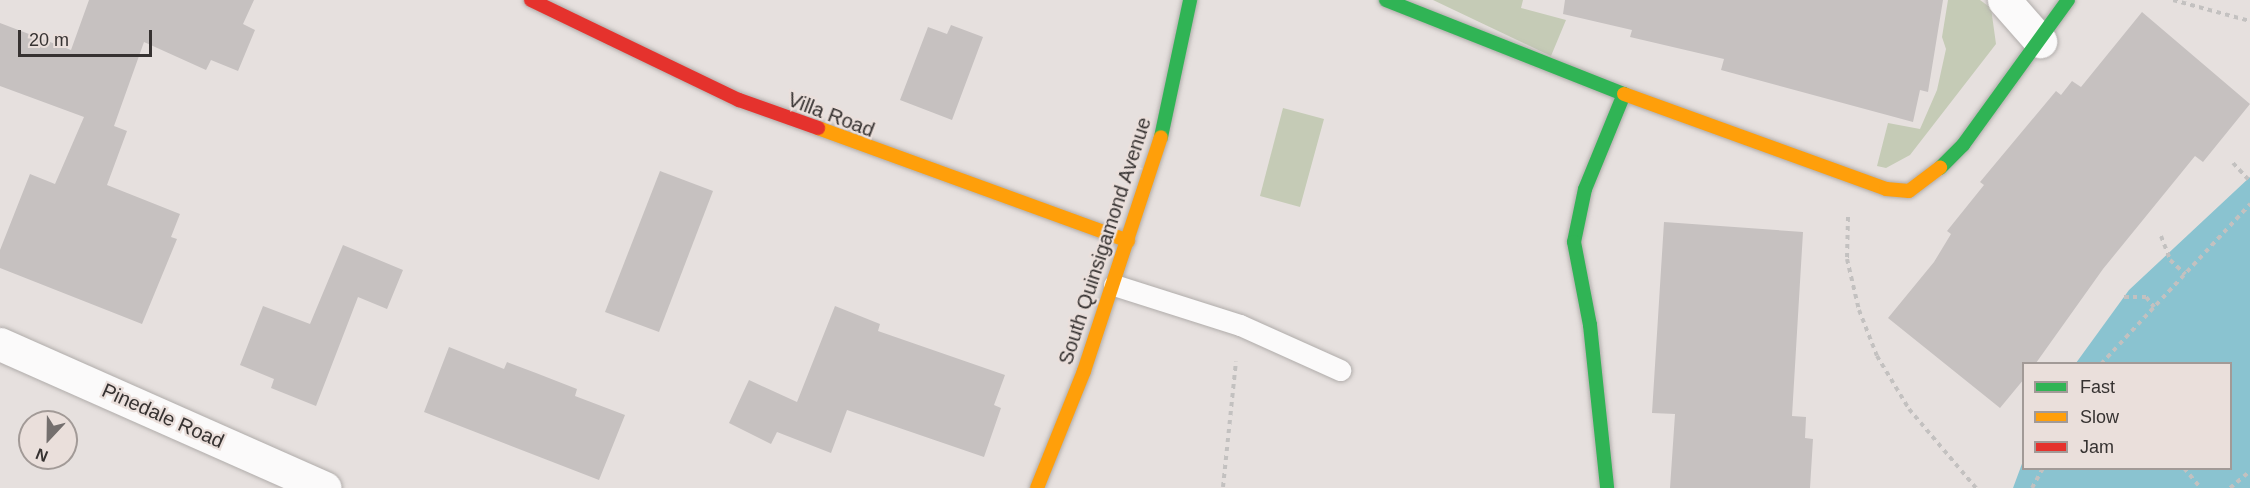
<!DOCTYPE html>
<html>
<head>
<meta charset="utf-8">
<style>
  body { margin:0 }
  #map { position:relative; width:2250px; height:488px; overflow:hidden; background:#e6e0de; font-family:Helvetica,sans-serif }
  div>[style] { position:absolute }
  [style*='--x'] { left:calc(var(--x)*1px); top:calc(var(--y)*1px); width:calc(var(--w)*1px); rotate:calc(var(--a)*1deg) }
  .green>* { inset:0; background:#c5cbb6 }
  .water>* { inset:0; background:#8ac3d0 }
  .building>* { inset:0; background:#c6c1c0 }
  .path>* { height:4px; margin-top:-2px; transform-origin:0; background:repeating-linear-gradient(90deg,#c3c1c0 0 4.5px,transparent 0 9px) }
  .roads { filter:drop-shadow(0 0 2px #b0acaa) drop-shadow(0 0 2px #b0acaa) }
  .lane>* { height:21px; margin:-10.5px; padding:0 10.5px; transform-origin:10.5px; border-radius:10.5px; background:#fbfafa }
  .street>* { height:33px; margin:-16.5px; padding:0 16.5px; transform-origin:16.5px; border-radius:16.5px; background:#fbfafa }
  .fast>* { height:14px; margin:-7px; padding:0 7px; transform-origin:7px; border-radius:7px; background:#30b455 }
  .slow>* { height:14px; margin:-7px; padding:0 7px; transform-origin:7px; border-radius:7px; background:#ff9f0a }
  .jam>* { height:14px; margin:-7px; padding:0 7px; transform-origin:7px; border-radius:7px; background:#e5322d }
  span { translate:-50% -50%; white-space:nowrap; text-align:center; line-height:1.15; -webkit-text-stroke:4.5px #eadfdb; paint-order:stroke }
  .street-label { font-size:20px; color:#363231 }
  .legend { position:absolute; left:2022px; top:362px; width:210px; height:108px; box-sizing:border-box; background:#eadfdb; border:2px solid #a29a97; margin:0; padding:8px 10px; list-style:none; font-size:18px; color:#363231 }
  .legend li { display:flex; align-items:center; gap:12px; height:30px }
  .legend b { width:30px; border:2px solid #a29a97 }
  .north { position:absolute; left:18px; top:410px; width:60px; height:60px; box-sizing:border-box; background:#eadfdb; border:2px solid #a29a97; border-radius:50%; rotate:202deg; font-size:16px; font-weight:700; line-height:24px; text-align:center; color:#363231 }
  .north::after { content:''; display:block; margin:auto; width:21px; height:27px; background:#746f6e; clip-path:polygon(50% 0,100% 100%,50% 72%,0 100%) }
  .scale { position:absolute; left:18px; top:30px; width:134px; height:27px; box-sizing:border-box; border:3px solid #363231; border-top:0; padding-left:8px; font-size:18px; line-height:21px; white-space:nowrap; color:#363231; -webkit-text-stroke:4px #eadfdb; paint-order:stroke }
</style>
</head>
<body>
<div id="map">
  <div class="green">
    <div style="clip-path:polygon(1433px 0,1523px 0,1521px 8px,1566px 20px,1551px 56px)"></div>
    <div style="clip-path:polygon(1948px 0,1980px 0,1991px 8px,1996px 44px,1910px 155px,1886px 168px,1877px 166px,1888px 123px,1920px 129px,1937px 90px,1946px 49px,1942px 37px)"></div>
    <div style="clip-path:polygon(1283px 108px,1324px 119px,1300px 207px,1260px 196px)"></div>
  </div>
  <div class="water">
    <div style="clip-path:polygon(2250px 177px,2250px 488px,2013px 488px,2023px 461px,2024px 468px,2230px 468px,2230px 364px,2076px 363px,2129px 290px)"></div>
  </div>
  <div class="building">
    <div style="clip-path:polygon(89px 0,254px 0,243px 24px,255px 30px,238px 71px,211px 60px,206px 70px,144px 42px,114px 126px,127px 131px,107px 185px,180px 214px,171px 237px,177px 239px,142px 324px,0 268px,0 250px,30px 174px,55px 184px,84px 117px,0 86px,0 23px,71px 50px)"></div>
    <div style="clip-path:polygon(1565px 0,1943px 0,1928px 92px,1920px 90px,1913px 122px,1721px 70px,1724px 59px,1630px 37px,1632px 30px,1563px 14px)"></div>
    <div style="clip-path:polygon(2142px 12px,2250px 104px,2203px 162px,2195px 156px,2103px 269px,2036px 363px,2024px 363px,2024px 379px,2000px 408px,1888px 318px,1934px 262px,1951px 234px,1947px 231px,1984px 185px,1980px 182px,2056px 91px,2061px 95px,2072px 81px,2081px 87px)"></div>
    <div style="clip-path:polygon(951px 25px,983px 37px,952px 120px,900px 100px,928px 27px,947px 34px)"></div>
    <div style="clip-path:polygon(660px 171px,713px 191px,659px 332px,605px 312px)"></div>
    <div style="clip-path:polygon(1664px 222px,1803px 232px,1792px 416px,1806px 417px,1805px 438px,1813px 439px,1810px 488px,1670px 488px,1675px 414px,1652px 413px)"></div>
    <div style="clip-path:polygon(343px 245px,403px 270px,387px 309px,358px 297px,316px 406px,271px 388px,274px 379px,240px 365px,263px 306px,310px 324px)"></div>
    <div style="clip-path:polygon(835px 306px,880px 324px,878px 331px,1005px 375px,994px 405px,1001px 408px,984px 457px,847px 410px,831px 453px,777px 432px,771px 444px,729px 423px,749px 380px,797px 402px)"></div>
    <div style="clip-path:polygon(449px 347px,504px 369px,507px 362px,536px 373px,577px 389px,575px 396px,625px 415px,599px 480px,424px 412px)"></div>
  </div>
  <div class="path">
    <div style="--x:2173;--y:0;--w:80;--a:15.3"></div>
    <div style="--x:2233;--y:163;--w:25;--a:47"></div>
    <div style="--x:1848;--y:217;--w:42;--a:91.4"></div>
    <div style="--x:1847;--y:259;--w:52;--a:76.8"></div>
    <div style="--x:1859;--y:310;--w:49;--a:68.6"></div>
    <div style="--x:1877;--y:356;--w:62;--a:58.9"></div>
    <div style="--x:1909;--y:409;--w:104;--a:49.7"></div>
    <div style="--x:2161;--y:236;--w:26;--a:69"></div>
    <div style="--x:2170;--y:260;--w:21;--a:43"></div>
    <div style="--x:2124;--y:297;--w:22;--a:0"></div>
    <div style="--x:2146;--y:297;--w:13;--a:51"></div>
    <div style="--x:2101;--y:364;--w:219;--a:-47"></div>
    <div style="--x:2184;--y:468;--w:26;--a:50"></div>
    <div style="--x:1223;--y:487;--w:126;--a:-84.1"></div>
    <div style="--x:2032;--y:488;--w:23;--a:-61"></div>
    <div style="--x:2230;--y:488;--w:26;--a:-40"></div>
  </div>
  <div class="roads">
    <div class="lane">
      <div style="--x:1114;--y:285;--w:132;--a:17.6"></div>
      <div style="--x:1240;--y:325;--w:110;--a:24.2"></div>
    </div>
    <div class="street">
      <div style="--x:2004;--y:0;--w:55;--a:48.7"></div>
      <div style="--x:0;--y:344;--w:355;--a:23.9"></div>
    </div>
    <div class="fast">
      <div style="--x:1386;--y:0;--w:256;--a:21.6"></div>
      <div style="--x:1624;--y:94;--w:103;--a:112.3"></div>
      <div style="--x:1585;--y:189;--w:54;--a:101.7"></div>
      <div style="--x:1574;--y:242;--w:85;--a:79.1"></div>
      <div style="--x:1590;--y:325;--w:164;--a:84"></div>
      <div style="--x:1161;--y:137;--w:140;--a:-78"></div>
      <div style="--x:1940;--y:168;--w:33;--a:-45"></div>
      <div style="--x:1963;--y:145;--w:179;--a:-54.1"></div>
    </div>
    <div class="slow">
      <div style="--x:1624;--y:94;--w:279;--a:19.9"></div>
      <div style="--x:1886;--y:189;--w:23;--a:5"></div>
      <div style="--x:1909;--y:191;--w:39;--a:-37"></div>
      <div style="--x:818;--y:128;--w:330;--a:20"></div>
      <div style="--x:1037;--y:488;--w:126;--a:-68.1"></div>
      <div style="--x:1084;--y:371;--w:246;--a:-71.8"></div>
    </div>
    <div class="jam">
      <div style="--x:531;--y:0;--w:231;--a:25.7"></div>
      <div style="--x:739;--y:100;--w:84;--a:19.5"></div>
    </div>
  </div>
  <div class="street-label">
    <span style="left:831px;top:115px;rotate:21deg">Villa Road</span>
    <span style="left:1105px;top:241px;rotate:-72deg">South Quinsigamond Avenue</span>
    <span style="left:163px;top:416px;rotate:24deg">Pinedale Road</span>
  </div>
  <ul class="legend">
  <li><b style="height:8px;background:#30b455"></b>Fast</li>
  <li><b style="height:8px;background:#ff9f0a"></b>Slow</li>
  <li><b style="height:8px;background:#e5322d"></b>Jam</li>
  </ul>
  <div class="north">N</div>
  <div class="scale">20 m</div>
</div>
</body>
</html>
